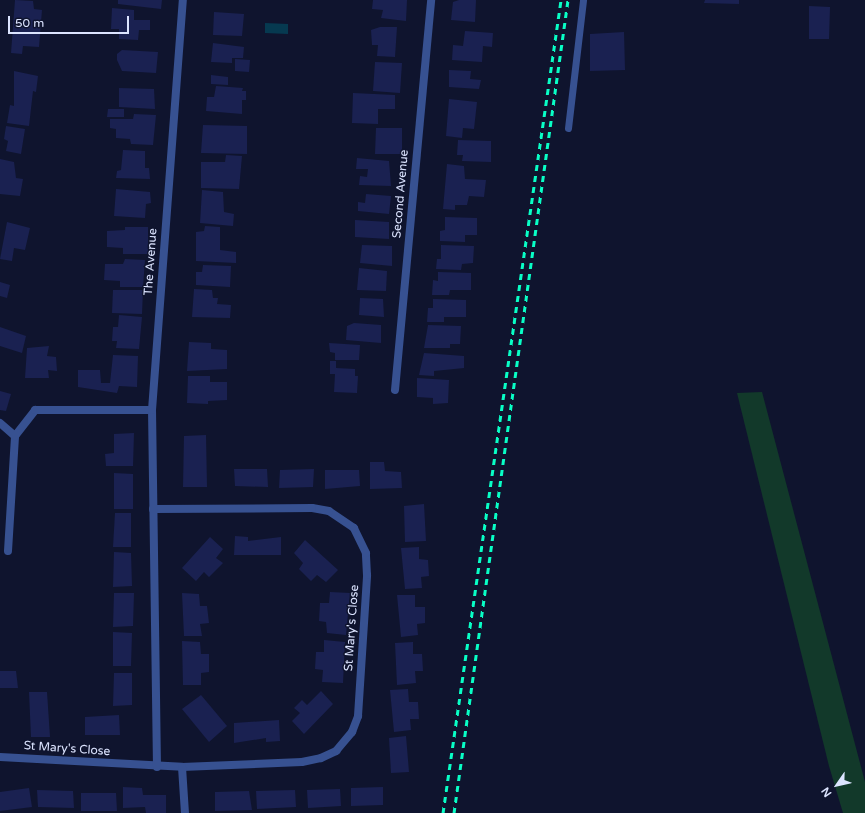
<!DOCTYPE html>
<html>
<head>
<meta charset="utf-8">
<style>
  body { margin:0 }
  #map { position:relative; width:865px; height:813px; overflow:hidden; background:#0f142e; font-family:"Varela Round",sans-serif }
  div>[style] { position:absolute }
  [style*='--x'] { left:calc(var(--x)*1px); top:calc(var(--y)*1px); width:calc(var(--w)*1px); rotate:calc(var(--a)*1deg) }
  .green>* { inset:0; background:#12392a }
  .water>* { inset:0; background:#063950 }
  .building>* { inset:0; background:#1a2151 }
  .service>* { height:7px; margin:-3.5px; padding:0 3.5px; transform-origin:3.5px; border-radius:3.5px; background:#375191 }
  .minor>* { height:8px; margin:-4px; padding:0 4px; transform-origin:4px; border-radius:4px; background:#375191 }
  .rail>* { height:3px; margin-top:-1.5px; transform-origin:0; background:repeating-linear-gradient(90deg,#08ffc6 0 6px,transparent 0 11px) }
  span { translate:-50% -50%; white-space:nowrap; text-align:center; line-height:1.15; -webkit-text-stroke:3px #0f142e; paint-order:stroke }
  .street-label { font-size:12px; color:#dce4ff }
  .north { position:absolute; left:817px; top:765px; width:40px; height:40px; -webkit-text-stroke:3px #0f142e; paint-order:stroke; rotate:236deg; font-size:11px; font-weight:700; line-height:16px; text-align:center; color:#dce4ff }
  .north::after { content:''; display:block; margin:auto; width:14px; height:18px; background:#dce4ff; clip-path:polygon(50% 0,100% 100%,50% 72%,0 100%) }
  .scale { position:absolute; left:8px; top:16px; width:121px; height:18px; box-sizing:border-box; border:2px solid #dce4ff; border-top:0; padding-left:5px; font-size:12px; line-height:14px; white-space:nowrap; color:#dce4ff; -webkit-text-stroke:3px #0f142e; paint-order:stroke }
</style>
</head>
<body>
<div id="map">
  <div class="green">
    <div style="clip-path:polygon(762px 392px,865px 782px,865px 813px,843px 813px,829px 766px,737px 393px)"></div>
  </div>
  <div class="water">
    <div style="clip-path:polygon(265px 23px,288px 24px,288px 34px,265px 33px)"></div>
  </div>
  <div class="building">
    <div style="clip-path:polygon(15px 0,33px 1px,34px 9px,42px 10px,39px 47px,23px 46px,22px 54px,11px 53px)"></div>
    <div style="clip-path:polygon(118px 0,162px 0,161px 9px,118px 4px)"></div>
    <div style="clip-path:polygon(373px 0,407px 0,406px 21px,381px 18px,383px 10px,372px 9px)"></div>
    <div style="clip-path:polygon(459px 0,476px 0,475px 22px,451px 20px,453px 2px)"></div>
    <div style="clip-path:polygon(705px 0,739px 0,739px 4px,704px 3px)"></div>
    <div style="clip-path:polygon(809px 6px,830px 7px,829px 39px,809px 39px)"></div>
    <div style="clip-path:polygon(112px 8px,134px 10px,134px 20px,150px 20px,150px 30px,139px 30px,138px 40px,119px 39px,119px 29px,111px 29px)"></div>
    <div style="clip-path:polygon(214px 12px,244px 14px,242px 36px,213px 35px)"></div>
    <div style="clip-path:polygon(380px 27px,397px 27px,395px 57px,377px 56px,378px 45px,372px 45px,371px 30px)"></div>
    <div style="clip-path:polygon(465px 31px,493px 33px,492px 47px,483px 46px,482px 62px,452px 60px,453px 45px,463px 46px)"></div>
    <div style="clip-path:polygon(624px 32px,625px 70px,590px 71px,590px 34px)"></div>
    <div style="clip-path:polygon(213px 43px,244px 47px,243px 58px,232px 58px,232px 63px,211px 62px)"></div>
    <div style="clip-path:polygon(122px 50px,158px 52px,156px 73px,122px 71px,117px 60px,117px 54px)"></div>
    <div style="clip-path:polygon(235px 59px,250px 60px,249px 72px,235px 71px)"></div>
    <div style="clip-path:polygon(375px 62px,402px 63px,400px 93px,373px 91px)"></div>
    <div style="clip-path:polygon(449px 70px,471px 71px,470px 79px,481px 80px,479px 89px,449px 87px)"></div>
    <div style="clip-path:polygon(14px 71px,38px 76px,36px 92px,33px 91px,29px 126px,7px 123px,10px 105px,14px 106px)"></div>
    <div style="clip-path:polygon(211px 75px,228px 77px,228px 85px,211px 84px)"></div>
    <div style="clip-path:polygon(216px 86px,243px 88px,242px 91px,246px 91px,246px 100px,242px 100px,242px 114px,206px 111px,207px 97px,214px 97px)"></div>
    <div style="clip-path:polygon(119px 88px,154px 89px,155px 109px,119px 107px)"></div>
    <div style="clip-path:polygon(353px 93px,395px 95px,395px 109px,378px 109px,378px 124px,352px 123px)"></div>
    <div style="clip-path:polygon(449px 99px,477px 102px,474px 129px,463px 128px,462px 138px,446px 136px)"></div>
    <div style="clip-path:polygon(108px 109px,124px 109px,124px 117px,107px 117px)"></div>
    <div style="clip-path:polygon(134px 114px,156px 115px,153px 145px,131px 144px,130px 139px,116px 138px,116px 129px,110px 128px,110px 119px,133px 119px)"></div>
    <div style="clip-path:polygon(203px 125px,247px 126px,247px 154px,201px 153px)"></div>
    <div style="clip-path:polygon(6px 126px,25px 129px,21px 154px,6px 151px,8px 141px,4px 139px)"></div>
    <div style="clip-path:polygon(376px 128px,402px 128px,402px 154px,375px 154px)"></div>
    <div style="clip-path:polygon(458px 140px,491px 141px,491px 162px,462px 161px,463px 155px,457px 155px)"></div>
    <div style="clip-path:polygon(123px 150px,145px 151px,145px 168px,149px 168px,150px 179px,116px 178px,117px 171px,121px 170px)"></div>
    <div style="clip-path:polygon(226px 155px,242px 156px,239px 189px,201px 188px,201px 162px,225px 162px)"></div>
    <div style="clip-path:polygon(357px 158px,389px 161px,391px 186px,359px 185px,360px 176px,367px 177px,368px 169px,356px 169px)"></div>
    <div style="clip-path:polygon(0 159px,14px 162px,16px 178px,23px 179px,20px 196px,0 194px)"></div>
    <div style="clip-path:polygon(447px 164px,464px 166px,465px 179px,486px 180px,484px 197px,469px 196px,467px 205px,455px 205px,455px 210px,443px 209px)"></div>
    <div style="clip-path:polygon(116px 189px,150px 192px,151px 203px,146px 204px,145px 218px,114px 216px)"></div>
    <div style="clip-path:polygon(202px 190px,223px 192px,224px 212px,234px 214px,233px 226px,200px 223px)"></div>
    <div style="clip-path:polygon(366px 194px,391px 196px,389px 214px,358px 211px,358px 202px,365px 203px)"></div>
    <div style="clip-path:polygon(445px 217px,477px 218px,477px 235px,465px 235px,465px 242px,440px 241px,440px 231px,445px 230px)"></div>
    <div style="clip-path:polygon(355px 220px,389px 222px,389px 239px,355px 237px)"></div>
    <div style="clip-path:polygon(7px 222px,30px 228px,25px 250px,14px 248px,12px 261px,0 259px)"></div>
    <div style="clip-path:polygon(205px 226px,220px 227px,220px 250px,236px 252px,236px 263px,196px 261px,196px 232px,204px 231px)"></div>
    <div style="clip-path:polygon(125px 227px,148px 227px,148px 254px,123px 254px,123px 248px,107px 247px,107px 231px,125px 230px)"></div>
    <div style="clip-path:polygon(362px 245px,392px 246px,392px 266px,360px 263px)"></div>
    <div style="clip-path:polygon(441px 245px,474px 246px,473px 263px,462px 264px,461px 270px,436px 269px,437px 259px,441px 259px)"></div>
    <div style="clip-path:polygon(125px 259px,145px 260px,143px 287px,120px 287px,120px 281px,104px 280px,105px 264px,123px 264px)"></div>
    <div style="clip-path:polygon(203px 265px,231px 266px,230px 287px,196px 285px,196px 272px,202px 272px)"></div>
    <div style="clip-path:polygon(359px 268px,387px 271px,386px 291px,357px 290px)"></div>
    <div style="clip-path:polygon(438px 272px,471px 273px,471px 290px,450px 290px,449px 295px,432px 295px,433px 280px,438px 281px)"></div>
    <div style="clip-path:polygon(0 282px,10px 285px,7px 298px,0 296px)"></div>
    <div style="clip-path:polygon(194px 289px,212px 290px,213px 298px,218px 298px,217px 304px,231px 305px,230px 318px,192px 317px)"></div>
    <div style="clip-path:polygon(113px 290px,143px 290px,142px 314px,112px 313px)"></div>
    <div style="clip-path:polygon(360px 298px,383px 299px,384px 317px,359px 315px)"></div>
    <div style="clip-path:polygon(433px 299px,466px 300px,466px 317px,444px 317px,444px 322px,427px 322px,428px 308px,433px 308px)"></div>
    <div style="clip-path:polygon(119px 315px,142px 317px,139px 349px,116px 348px,117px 341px,112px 341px,113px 327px,118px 327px)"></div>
    <div style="clip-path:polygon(354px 323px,381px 325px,381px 343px,346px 340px,347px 326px)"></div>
    <div style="clip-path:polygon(428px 325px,461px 326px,460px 344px,450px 344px,450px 348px,424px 348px)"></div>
    <div style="clip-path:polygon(0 327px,26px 336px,22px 353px,0 346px)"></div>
    <div style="clip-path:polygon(189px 342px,211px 343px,211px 349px,227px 350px,227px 369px,187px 371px)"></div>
    <div style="clip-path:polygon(329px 343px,360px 345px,359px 360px,335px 360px,335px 353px,330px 352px)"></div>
    <div style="clip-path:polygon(49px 346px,47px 356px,56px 357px,57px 371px,48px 370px,49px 378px,25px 378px,27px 348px)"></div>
    <div style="clip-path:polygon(424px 353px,464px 356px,464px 368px,434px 371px,434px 376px,419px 375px)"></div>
    <div style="clip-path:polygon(113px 355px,138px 356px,137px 387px,119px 386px,117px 393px,78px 387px,78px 370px,100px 370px,101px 383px,110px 383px)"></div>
    <div style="clip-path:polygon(330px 361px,336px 361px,336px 368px,355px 369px,355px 376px,358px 376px,357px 393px,334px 392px,335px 374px,330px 374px)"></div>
    <div style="clip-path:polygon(188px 376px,210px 376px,210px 382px,227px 382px,227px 400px,208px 401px,208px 404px,187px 403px)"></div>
    <div style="clip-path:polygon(417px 378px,449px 380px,448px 403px,433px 404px,433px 398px,417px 397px)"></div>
    <div style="clip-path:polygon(0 391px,11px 394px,6px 411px,0 410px)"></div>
    <div style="clip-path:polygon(134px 433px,133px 466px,106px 466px,105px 454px,114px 453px,114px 434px)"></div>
    <div style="clip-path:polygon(206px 435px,207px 487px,183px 487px,184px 436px)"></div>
    <div style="clip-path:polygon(370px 462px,384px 462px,385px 471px,401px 472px,402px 488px,370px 489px)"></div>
    <div style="clip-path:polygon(234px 469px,267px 469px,268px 487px,235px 486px)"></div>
    <div style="clip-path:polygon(314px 469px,313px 487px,279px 488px,280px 470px)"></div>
    <div style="clip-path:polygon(325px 470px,359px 470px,360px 486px,325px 489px)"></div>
    <div style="clip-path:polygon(114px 473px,133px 474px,133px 509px,114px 509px)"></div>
    <div style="clip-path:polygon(424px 504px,426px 541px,405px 542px,404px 506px)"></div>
    <div style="clip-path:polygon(115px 513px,131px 513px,131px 547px,113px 547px)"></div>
    <div style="clip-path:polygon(235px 536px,248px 537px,248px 541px,281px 537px,281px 555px,234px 555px)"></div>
    <div style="clip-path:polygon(210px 537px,223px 549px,216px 558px,223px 563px,209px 577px,204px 572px,196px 581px,182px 568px)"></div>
    <div style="clip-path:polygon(305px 540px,338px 570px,326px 582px,317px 575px,311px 581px,299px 569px,303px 563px,294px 553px)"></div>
    <div style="clip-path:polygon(419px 547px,419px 559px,428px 560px,429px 576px,421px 577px,422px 588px,405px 589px,401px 548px)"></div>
    <div style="clip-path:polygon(114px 552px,131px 553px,132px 586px,113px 587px)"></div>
    <div style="clip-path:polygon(330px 592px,350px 593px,346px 635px,327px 633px,326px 622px,319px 621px,320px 603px,329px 603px)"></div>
    <div style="clip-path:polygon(114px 593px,134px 593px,133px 626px,113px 627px)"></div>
    <div style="clip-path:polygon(182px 593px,199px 594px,200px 606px,207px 606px,209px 623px,200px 624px,202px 636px,184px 636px)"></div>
    <div style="clip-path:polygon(397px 595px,415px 595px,415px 607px,425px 607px,425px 623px,417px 624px,418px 635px,401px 637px)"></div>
    <div style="clip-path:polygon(113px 632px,132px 633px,131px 666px,113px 666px)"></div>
    <div style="clip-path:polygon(324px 640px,345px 642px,343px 683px,322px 682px,323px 670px,315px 669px,316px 652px,324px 652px)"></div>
    <div style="clip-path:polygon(182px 641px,200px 642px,201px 654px,209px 654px,209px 672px,201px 673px,201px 685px,183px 685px)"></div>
    <div style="clip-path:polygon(413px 642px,413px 654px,422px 654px,423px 671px,415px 671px,416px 683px,397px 685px,395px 643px)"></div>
    <div style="clip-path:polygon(0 671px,16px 671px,18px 688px,0 688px)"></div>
    <div style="clip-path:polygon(114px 673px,132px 673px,132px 705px,113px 706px)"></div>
    <div style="clip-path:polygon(408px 689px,409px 702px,418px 702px,419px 719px,410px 719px,411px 730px,394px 732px,390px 690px)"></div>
    <div style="clip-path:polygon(321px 691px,333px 704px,304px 734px,292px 721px,300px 713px,294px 708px,302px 700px,307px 705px)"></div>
    <div style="clip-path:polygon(29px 692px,47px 692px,50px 737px,31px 737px)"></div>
    <div style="clip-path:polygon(201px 695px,227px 726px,209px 742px,182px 709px)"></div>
    <div style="clip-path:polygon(119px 715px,120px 735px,85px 735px,85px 717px)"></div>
    <div style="clip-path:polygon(279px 720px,280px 741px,266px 742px,266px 738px,234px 743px,234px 723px)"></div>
    <div style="clip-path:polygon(406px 736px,409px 772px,391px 773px,389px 738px)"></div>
    <div style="clip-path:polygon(123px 787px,142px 788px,143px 795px,166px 795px,166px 813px,146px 813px,145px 807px,123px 808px)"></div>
    <div style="clip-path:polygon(383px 787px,383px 805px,351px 806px,351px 788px)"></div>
    <div style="clip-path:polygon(29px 788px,32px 807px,0 811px,0 792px)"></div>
    <div style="clip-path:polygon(340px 789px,341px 806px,308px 808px,307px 790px)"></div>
    <div style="clip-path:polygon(37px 790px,73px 791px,74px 808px,38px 807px)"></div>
    <div style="clip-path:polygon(295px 790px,296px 807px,257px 809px,256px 791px)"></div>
    <div style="clip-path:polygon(249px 791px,252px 810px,215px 811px,215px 792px)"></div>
    <div style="clip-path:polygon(81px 793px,116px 793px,117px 811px,81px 811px)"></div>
  </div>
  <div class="service">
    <div style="--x:568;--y:128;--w:129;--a:-83.3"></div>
  </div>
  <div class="minor">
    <div style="--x:395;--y:390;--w:392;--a:-84.7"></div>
    <div style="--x:0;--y:423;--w:20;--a:41"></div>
    <div style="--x:8;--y:551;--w:115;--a:-86.5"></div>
    <div style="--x:15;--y:436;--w:33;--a:-52"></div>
    <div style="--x:35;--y:410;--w:117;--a:0"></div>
    <div style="--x:0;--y:757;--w:182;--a:3.1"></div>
    <div style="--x:182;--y:767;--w:120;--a:-2.4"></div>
    <div style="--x:302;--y:762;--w:19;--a:-12"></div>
    <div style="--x:321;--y:758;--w:17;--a:-25"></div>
    <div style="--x:336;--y:751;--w:25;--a:-50"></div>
    <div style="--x:352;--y:732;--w:17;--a:-69"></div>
    <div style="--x:358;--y:716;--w:141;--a:-86.3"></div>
    <div style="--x:367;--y:575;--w:22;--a:-93"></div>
    <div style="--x:366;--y:553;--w:28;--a:-116"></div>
    <div style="--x:354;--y:528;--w:30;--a:-146"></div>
    <div style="--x:329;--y:511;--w:17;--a:-170"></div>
    <div style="--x:312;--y:508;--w:159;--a:179.6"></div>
    <div style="--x:157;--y:767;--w:357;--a:-90.8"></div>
    <div style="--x:152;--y:410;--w:411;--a:-85.7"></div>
    <div style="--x:182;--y:767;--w:46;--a:86.3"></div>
  </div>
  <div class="rail">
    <div style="--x:443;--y:813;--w:822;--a:-81.74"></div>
    <div style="--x:454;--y:813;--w:821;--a:-82.02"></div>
  </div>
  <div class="street-label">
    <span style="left:401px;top:194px;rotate:-85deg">Second Avenue</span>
    <span style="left:151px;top:262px;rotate:-86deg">The Avenue</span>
    <span style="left:352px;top:628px;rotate:-86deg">St Mary's Close</span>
    <span style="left:67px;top:749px;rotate:4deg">St Mary's Close</span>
  </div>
  <div class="north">N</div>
  <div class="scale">50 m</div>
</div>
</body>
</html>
